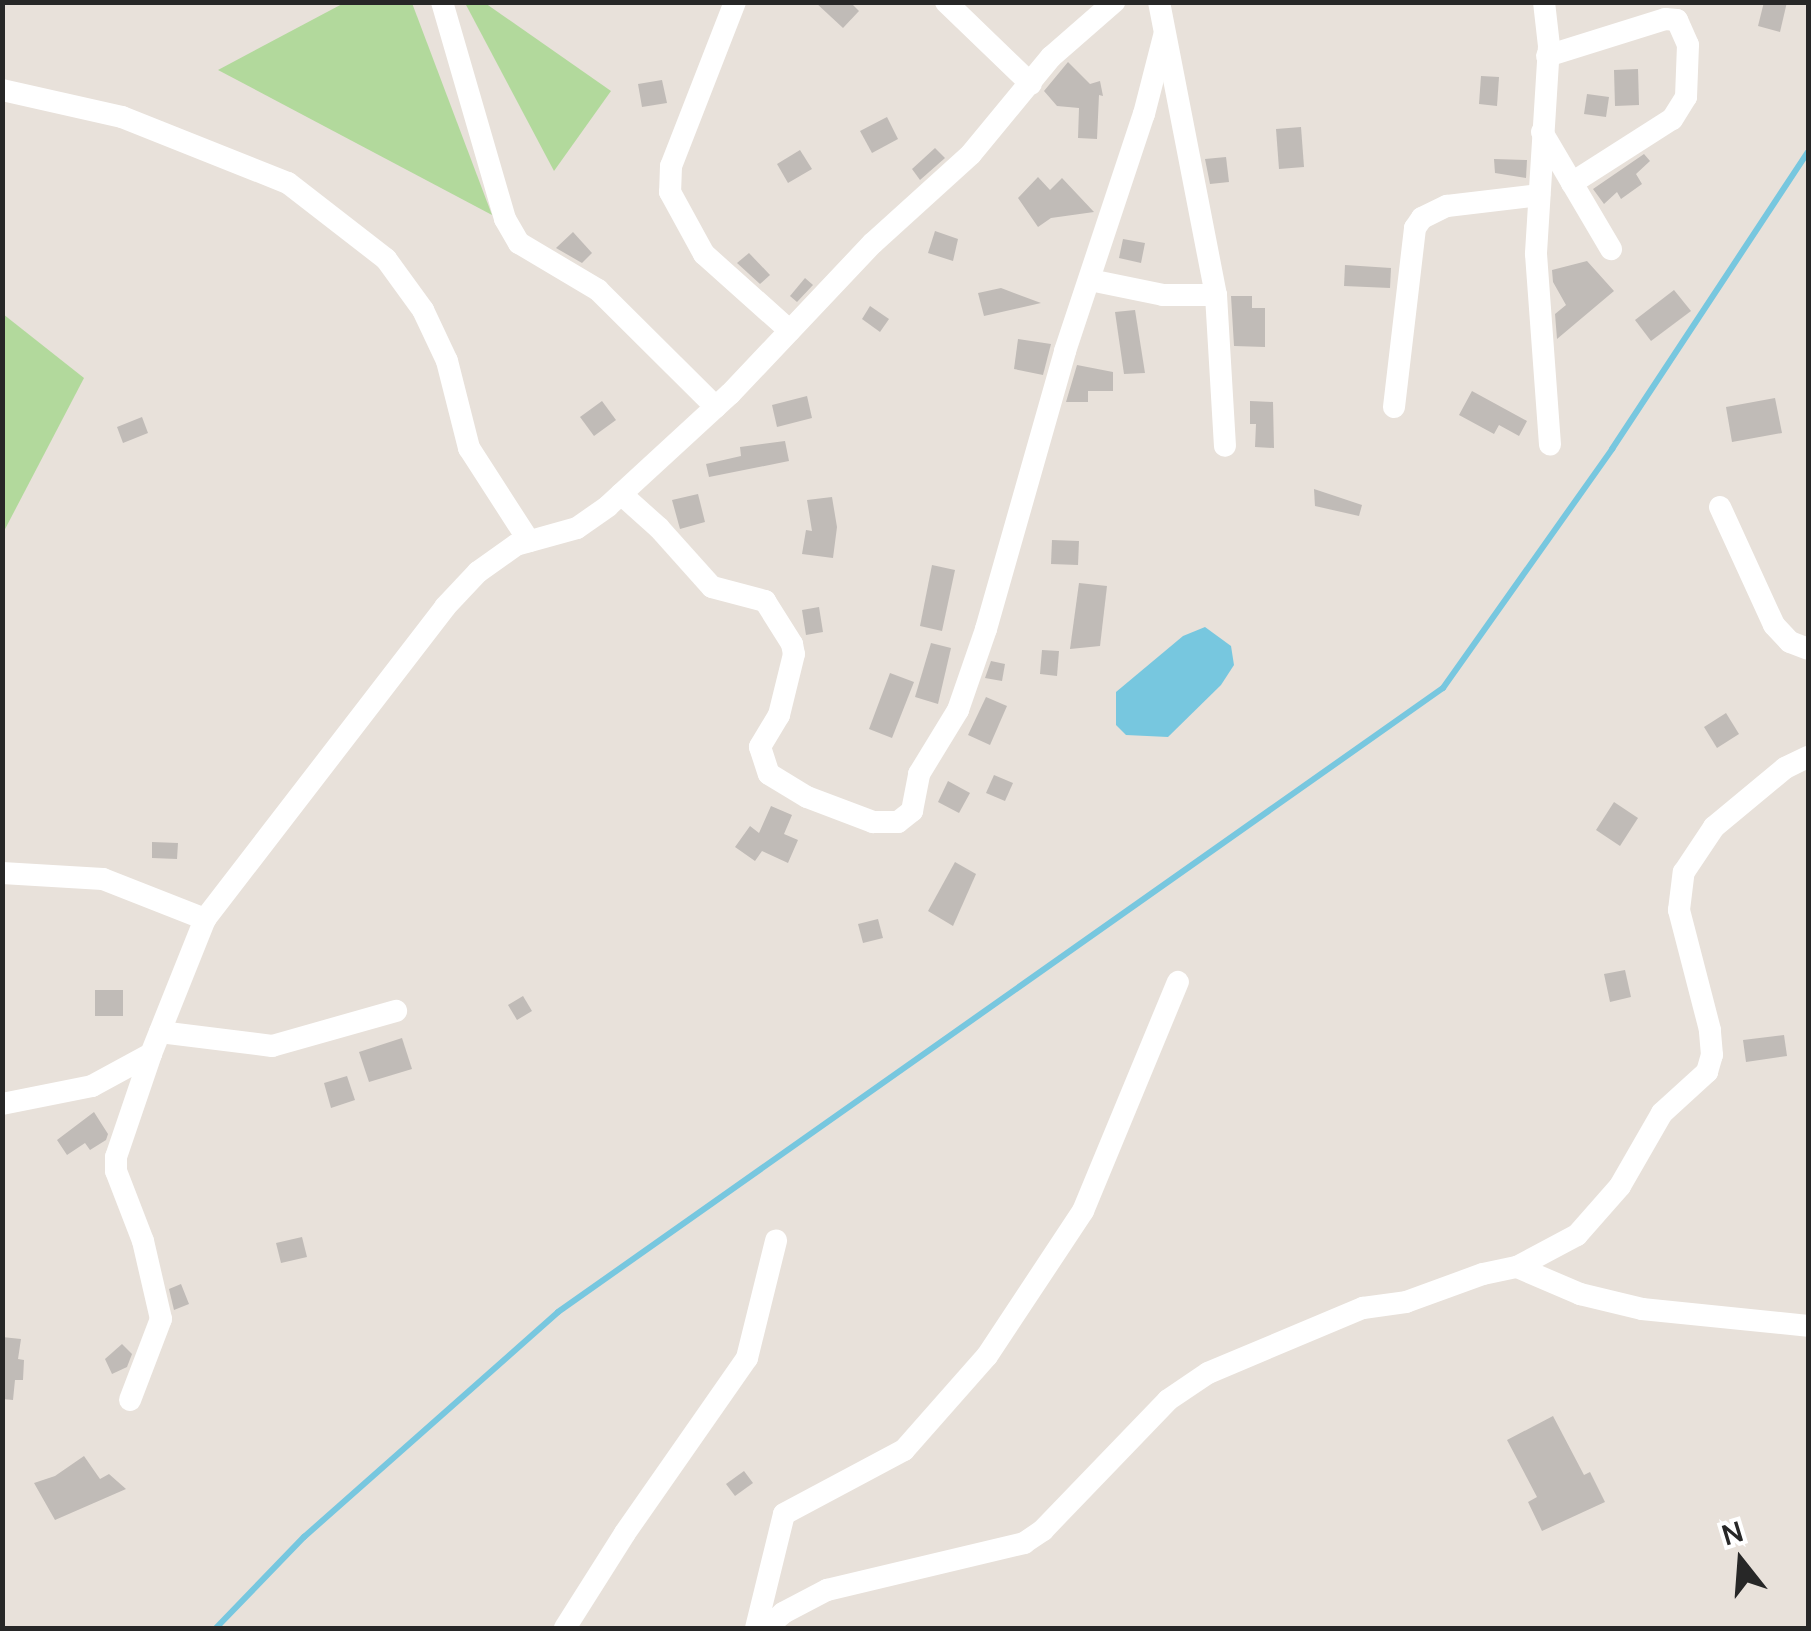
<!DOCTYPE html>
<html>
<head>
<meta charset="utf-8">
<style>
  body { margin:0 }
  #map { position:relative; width:1811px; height:1631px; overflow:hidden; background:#e8e1da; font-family:Manrope,sans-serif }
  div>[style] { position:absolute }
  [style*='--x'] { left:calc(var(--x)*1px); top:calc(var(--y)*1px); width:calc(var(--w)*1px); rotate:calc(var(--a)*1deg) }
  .green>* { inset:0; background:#b2d99c }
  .water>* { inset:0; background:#77c7df }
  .stream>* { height:6px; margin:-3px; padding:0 3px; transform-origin:3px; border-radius:3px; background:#77c7df }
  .building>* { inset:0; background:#c0bbb7 }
  .street>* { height:22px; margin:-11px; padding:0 11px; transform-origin:11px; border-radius:11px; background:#fff }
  span { translate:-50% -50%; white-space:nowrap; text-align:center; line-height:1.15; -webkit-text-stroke:10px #fff; paint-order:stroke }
  .frame { position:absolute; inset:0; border:5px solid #272727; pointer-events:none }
  .north { position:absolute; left:1691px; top:1511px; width:100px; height:100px; -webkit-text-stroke:8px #fff; paint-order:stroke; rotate:343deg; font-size:28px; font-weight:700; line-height:40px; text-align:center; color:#272727 }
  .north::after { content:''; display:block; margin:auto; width:35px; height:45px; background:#272727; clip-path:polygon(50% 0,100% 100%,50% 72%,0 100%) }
</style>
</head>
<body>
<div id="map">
  <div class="green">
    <div style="clip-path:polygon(344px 3px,412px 3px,492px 215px,218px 70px)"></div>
    <div style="clip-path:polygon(465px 3px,485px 3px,611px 91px,554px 171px)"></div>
    <div style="clip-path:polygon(3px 314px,84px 378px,3px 533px)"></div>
  </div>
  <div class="water">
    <div style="clip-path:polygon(1205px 627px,1231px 646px,1234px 665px,1221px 685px,1168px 737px,1126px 735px,1116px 725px,1116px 692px,1183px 636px)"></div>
  </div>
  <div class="stream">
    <div style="--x:216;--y:1628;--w:127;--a:-46"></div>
    <div style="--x:304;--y:1537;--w:339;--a:-41.5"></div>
    <div style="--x:558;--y:1312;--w:1083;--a:-35.19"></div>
    <div style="--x:1443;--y:688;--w:293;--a:-54.7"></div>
    <div style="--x:1612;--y:449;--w:356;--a:-56.6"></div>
  </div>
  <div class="building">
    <div style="clip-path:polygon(815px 2px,850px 2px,859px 11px,843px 28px)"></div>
    <div style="clip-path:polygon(1764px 2px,1787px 2px,1780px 32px,1758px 26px)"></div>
    <div style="clip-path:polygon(1068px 62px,1090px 84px,1100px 81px,1103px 96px,1099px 95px,1097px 139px,1078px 138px,1079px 108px,1057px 106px,1044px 91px)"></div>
    <div style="clip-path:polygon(1638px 69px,1639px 105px,1615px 106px,1614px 70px)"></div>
    <div style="clip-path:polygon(1481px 76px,1499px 77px,1497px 106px,1479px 104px)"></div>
    <div style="clip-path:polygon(662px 80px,667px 103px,642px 107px,638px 84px)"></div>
    <div style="clip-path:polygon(1587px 94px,1609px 97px,1606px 117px,1584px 114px)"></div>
    <div style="clip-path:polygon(887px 117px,898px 139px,872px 153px,860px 131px)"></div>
    <div style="clip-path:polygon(1301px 127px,1304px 167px,1279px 169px,1276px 129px)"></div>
    <div style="clip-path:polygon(935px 148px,945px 158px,920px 180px,912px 169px)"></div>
    <div style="clip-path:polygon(800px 150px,812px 169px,788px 183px,777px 164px)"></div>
    <div style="clip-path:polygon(1644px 154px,1650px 161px,1636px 174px,1642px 184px,1621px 199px,1617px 192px,1604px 204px,1593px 189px)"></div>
    <div style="clip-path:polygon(1226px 157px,1229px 182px,1210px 184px,1205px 159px)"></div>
    <div style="clip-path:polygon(1494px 159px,1527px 160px,1526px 178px,1495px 173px)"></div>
    <div style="clip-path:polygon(1038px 177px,1050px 190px,1062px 178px,1094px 212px,1051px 218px,1038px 227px,1018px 198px)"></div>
    <div style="clip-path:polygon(935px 231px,958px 239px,953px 261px,928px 253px)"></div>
    <div style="clip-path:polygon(573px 232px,592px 253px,582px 263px,556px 248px)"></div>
    <div style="clip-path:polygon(1123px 239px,1145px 243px,1141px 263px,1119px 258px)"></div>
    <div style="clip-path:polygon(749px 253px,770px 275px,760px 284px,737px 263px)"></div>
    <div style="clip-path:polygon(1587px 261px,1614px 291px,1557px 339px,1555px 314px,1566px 305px,1553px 282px,1552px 270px)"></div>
    <div style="clip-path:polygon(1345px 265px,1391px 268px,1390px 288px,1344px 286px)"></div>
    <div style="clip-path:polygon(805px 278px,813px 285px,797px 302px,790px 296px)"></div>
    <div style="clip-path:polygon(1001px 288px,1041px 303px,984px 316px,978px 293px)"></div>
    <div style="clip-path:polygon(1674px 290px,1691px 311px,1651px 341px,1635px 320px)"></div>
    <div style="clip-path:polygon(1231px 296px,1252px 296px,1252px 308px,1265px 308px,1265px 347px,1234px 346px)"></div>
    <div style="clip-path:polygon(870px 306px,889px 319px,880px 332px,862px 319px)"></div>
    <div style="clip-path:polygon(1135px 310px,1145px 373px,1124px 374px,1115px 312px)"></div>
    <div style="clip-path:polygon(1018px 339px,1051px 344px,1043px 375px,1014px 369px)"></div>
    <div style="clip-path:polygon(1077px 365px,1113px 372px,1113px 391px,1088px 391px,1088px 402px,1066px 402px)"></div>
    <div style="clip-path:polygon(1472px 391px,1527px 421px,1519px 436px,1499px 425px,1494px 434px,1459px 415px)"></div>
    <div style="clip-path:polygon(807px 396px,812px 418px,777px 427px,772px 405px)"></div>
    <div style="clip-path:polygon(1775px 398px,1782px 433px,1732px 442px,1726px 407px)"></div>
    <div style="clip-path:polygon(602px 401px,616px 420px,594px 436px,580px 417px)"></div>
    <div style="clip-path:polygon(1250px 401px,1273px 402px,1274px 448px,1255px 447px,1256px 424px,1250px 424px)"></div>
    <div style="clip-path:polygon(142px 417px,148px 433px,123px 443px,117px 427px)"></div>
    <div style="clip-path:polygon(785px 441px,789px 461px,709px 477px,706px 464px,741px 456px,740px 447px)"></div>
    <div style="clip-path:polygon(1314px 489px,1362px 505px,1359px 516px,1315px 506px)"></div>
    <div style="clip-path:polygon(698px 494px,705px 522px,680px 529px,672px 500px)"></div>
    <div style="clip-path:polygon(832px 497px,837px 527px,833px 558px,802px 554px,806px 530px,812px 531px,807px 500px)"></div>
    <div style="clip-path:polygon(1052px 540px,1079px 541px,1078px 565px,1051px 564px)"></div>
    <div style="clip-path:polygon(932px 565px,955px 570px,942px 631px,920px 626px)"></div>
    <div style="clip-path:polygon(1079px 583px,1107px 586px,1100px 646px,1070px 649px)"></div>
    <div style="clip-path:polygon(819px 607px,823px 632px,806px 635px,802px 610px)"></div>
    <div style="clip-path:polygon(931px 643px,951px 648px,938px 704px,915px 697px)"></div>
    <div style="clip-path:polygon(1042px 650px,1059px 651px,1057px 676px,1040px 674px)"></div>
    <div style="clip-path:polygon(991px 661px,1005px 664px,1002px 681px,985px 678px)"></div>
    <div style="clip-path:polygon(890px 673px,914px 682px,892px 738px,869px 729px)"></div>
    <div style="clip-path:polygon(986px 697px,1007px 706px,990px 745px,968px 735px)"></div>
    <div style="clip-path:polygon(1726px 713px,1739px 734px,1717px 748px,1704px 727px)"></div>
    <div style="clip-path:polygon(994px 775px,1013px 783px,1005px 801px,986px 793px)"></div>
    <div style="clip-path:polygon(948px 781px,970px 793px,959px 813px,938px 802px)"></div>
    <div style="clip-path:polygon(1614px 802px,1638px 818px,1620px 846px,1596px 830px)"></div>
    <div style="clip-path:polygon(771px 806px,792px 815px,784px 834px,798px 840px,788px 863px,762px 851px,755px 861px,735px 847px,750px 826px,759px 833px)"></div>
    <div style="clip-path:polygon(152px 842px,178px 843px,177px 859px,152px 858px)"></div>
    <div style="clip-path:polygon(955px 862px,976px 874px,953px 926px,928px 911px)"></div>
    <div style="clip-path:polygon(878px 919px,883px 938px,863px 943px,858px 924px)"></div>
    <div style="clip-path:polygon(1625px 970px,1631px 997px,1610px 1002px,1604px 974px)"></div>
    <div style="clip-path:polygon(95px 990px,123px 990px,123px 1016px,95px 1016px)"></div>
    <div style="clip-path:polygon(523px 996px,532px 1011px,517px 1020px,508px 1005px)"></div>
    <div style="clip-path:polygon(1784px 1035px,1787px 1056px,1746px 1062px,1743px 1040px)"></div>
    <div style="clip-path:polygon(402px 1038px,412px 1069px,369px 1082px,359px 1052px)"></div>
    <div style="clip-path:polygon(347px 1076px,355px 1100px,331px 1108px,324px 1083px)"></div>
    <div style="clip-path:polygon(94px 1112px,108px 1134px,106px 1140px,90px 1150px,85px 1143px,67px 1155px,57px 1140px)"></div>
    <div style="clip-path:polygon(302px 1237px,307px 1257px,281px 1263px,276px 1243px)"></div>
    <div style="clip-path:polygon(181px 1284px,189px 1304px,174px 1310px,169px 1289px)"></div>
    <div style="clip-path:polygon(2px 1337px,21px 1339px,18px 1359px,24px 1360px,23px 1380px,15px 1380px,13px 1400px,2px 1399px)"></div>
    <div style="clip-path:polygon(122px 1344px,132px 1354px,127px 1367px,112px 1374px,105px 1359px)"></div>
    <div style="clip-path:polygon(1553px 1416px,1584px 1475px,1590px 1472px,1605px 1502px,1542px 1531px,1528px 1502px,1537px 1497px,1507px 1440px)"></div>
    <div style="clip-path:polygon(84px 1456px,100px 1479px,109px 1474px,126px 1489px,55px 1520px,34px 1483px,55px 1476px)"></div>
    <div style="clip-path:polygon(744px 1471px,753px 1483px,735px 1496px,726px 1484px)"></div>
  </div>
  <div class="street">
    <div style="--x:442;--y:2;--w:226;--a:73.8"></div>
    <div style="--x:505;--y:219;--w:28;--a:60"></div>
    <div style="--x:519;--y:243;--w:92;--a:30.7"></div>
    <div style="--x:598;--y:290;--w:166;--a:44.8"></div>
    <div style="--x:735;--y:2;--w:176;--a:111.3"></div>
    <div style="--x:671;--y:166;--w:26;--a:92"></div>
    <div style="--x:670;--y:192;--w:71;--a:61.3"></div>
    <div style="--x:704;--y:254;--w:115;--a:41.8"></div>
    <div style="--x:946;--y:2;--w:118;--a:44"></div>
    <div style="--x:1159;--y:2;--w:298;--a:79"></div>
    <div style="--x:1216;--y:295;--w:151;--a:86.6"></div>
    <div style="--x:1544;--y:2;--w:44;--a:83.5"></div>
    <div style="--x:1549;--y:46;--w:208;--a:93.6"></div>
    <div style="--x:1536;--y:254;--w:191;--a:85.8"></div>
    <div style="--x:1547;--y:56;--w:124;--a:-17.4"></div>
    <div style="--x:1665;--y:19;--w:12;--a:5"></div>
    <div style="--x:1677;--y:20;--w:27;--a:66"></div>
    <div style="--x:1688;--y:45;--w:52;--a:92.2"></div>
    <div style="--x:1686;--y:97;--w:26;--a:122"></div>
    <div style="--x:1672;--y:119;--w:119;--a:147.4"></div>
    <div style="--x:2;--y:90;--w:123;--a:12.7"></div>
    <div style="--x:122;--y:117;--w:179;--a:21.7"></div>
    <div style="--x:288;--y:183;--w:124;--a:37.8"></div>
    <div style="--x:386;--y:259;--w:63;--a:54"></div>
    <div style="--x:423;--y:310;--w:56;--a:64.8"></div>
    <div style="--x:447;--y:361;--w:90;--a:75.8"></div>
    <div style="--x:469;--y:448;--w:111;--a:57.2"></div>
    <div style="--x:1542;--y:132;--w:136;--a:59.5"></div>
    <div style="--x:1090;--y:280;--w:75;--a:11.6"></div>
    <div style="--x:1163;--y:295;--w:53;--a:0"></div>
    <div style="--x:1394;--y:407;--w:180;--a:-83.3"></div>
    <div style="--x:1415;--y:228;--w:12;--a:-55"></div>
    <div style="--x:1422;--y:218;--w:28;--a:-26"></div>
    <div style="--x:1447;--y:206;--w:93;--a:-6.8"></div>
    <div style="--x:621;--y:494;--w:51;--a:41.8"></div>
    <div style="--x:659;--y:528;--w:79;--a:48.1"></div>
    <div style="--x:712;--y:587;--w:55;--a:14.8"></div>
    <div style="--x:765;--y:601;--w:51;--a:57.9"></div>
    <div style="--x:792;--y:644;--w:10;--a:79"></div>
    <div style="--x:794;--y:654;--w:63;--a:103.8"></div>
    <div style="--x:779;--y:715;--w:37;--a:121"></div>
    <div style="--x:760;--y:747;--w:28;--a:72"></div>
    <div style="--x:769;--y:774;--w:44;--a:31.2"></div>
    <div style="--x:807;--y:797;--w:71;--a:20.7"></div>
    <div style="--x:873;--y:822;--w:25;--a:0"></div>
    <div style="--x:898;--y:822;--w:18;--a:-38"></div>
    <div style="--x:912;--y:811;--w:38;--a:-79"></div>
    <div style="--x:919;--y:774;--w:75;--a:-58.6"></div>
    <div style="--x:958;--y:710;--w:86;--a:-70.9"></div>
    <div style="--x:986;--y:629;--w:289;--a:-74.1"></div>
    <div style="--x:1065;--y:351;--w:250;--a:-71.6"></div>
    <div style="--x:1144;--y:114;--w:81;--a:-75.6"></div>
    <div style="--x:1720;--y:507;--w:130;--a:65.4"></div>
    <div style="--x:1774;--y:625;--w:23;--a:47"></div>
    <div style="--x:1790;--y:642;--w:19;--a:21"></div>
    <div style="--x:2;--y:873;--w:101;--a:3.4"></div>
    <div style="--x:103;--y:879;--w:110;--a:21.4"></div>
    <div style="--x:205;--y:919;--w:394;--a:-52.4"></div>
    <div style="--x:445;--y:607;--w:48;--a:-46.7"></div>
    <div style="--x:478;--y:572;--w:47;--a:-35.4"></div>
    <div style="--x:516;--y:545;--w:63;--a:-15.6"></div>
    <div style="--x:577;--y:528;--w:38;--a:-35"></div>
    <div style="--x:608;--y:506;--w:166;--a:-42.6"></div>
    <div style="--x:730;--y:394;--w:208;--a:-46.6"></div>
    <div style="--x:873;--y:243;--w:132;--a:-42.2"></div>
    <div style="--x:971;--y:154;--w:126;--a:-50.5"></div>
    <div style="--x:1051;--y:57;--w:84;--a:-41.1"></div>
    <div style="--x:160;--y:1032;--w:113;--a:7.1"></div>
    <div style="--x:272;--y:1046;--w:129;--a:-15.8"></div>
    <div style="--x:2;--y:1104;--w:92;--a:-11.3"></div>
    <div style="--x:92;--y:1086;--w:67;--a:-28.5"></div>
    <div style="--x:151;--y:1054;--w:145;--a:-68.2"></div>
    <div style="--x:1517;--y:1267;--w:69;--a:23.2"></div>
    <div style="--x:1580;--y:1294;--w:64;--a:13.6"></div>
    <div style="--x:1642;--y:1309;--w:167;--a:5.8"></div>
    <div style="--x:130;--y:1400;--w:87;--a:-69.1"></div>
    <div style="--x:161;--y:1319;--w:80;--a:-103"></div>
    <div style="--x:143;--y:1241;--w:75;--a:-111.1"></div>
    <div style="--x:116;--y:1171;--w:14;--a:-90"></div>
    <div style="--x:116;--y:1157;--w:109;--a:-71.2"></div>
    <div style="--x:565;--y:1628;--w:112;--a:-57.7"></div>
    <div style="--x:625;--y:1533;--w:213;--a:-55.1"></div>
    <div style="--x:747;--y:1358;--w:121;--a:-76.1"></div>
    <div style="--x:756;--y:1628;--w:117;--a:-76.2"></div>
    <div style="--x:784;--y:1514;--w:136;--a:-28.1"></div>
    <div style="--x:904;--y:1450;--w:125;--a:-48.6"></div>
    <div style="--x:987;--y:1356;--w:174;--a:-56.5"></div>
    <div style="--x:1083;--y:1211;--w:248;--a:-67.5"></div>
    <div style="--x:766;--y:1628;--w:23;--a:-41"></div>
    <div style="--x:783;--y:1613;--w:50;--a:-27.6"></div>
    <div style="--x:827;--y:1590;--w:203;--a:-13.4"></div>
    <div style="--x:1024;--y:1543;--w:23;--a:-34"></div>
    <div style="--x:1043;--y:1530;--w:180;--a:-46.1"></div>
    <div style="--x:1168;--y:1400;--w:48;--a:-34"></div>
    <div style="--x:1208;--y:1373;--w:168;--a:-22.8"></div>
    <div style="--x:1363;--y:1308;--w:43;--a:-7.9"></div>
    <div style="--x:1406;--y:1302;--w:82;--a:-20"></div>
    <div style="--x:1483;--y:1274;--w:35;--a:-12"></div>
    <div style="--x:1517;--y:1267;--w:68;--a:-28.1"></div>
    <div style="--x:1577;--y:1235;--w:65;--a:-48.7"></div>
    <div style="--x:1620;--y:1186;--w:84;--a:-60.1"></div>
    <div style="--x:1662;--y:1113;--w:61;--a:-42.3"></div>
    <div style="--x:1707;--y:1072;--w:18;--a:-74"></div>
    <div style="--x:1712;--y:1055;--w:25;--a:-95"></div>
    <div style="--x:1710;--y:1030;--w:124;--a:-104.5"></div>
    <div style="--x:1679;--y:910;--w:38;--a:-83"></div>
    <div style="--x:1684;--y:872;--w:54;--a:-56.3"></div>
    <div style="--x:1714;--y:827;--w:92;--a:-39.7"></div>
    <div style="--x:1785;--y:768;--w:25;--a:-26"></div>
  </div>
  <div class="frame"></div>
  <div class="north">N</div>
</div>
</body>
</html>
